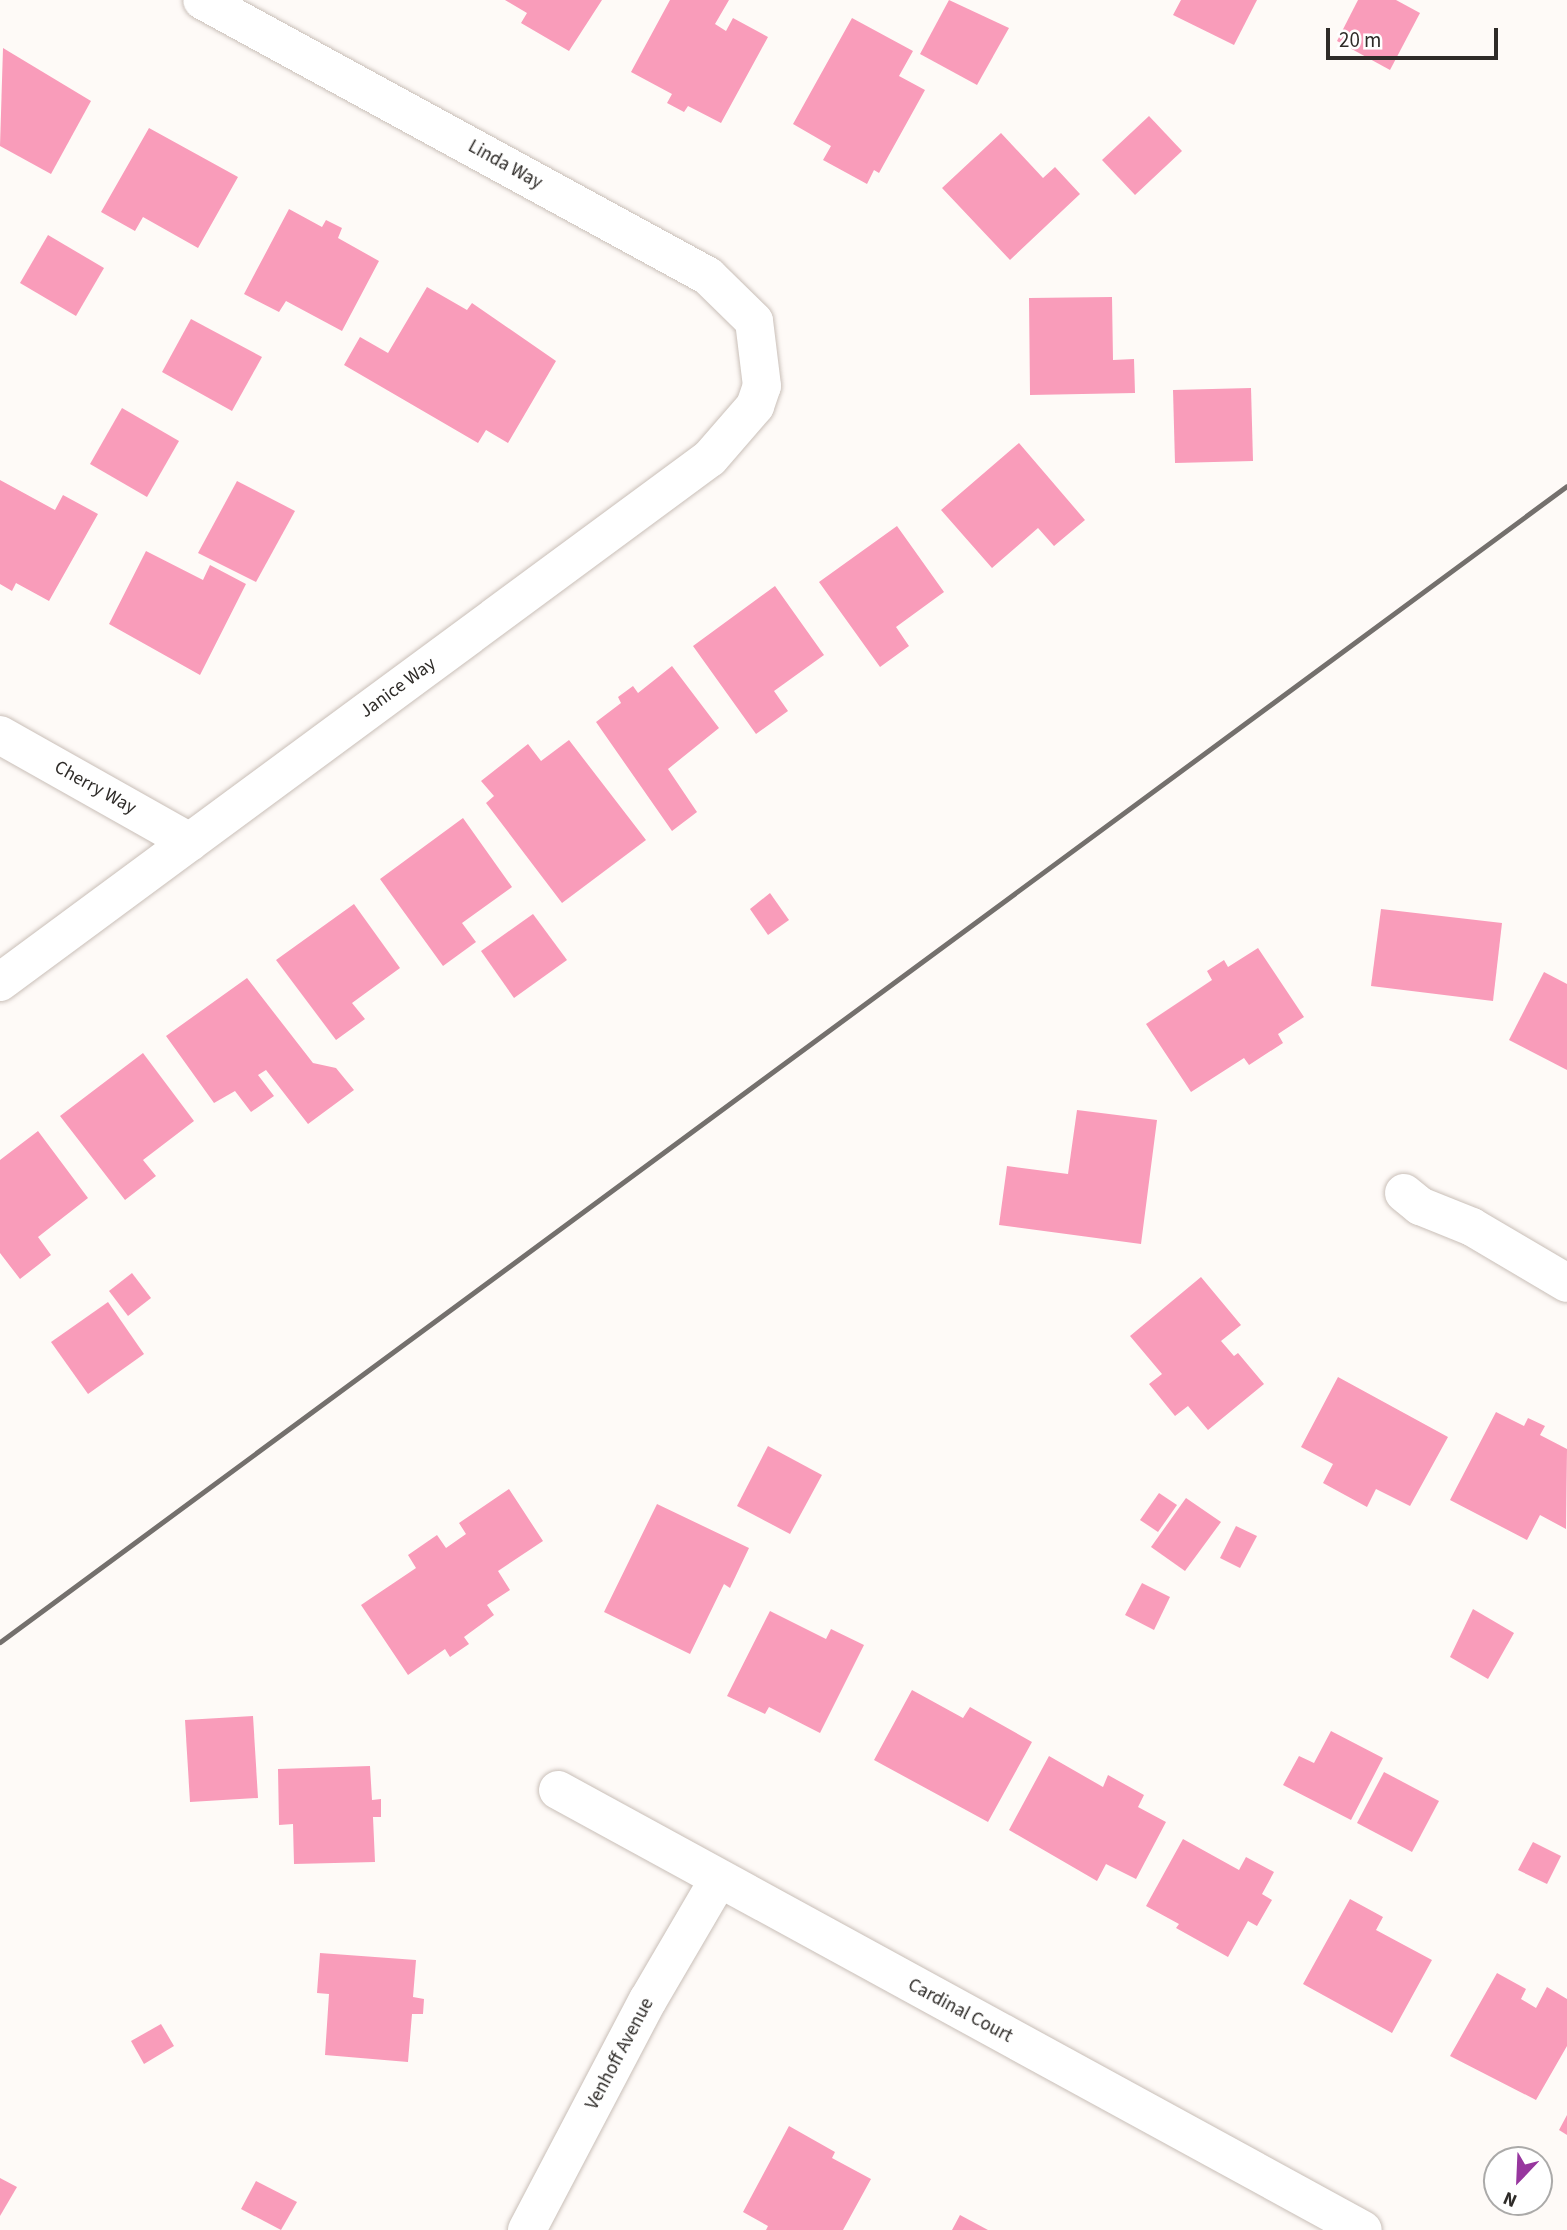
<!DOCTYPE html>
<html>
<head>
<meta charset="utf-8">
<style>
  body { margin:0 }
  #map { position:relative; width:1567px; height:2230px; overflow:hidden; background:#fefaf7; font-family:"Source Sans 3",sans-serif }
  div>[style] { position:absolute }
  [style*='--x'] { left:calc(var(--x)*1px); top:calc(var(--y)*1px); width:calc(var(--w)*1px); rotate:calc(var(--a)*1deg) }
  .building>* { inset:0; background:#f99cba }
  .roads { filter:drop-shadow(0 0 2px #c9bfb8) drop-shadow(0 0 2px #c9bfb8) }
  .minor>* { height:38px; margin:-19px; padding:0 19px; transform-origin:19px; border-radius:19px; background:#fff }
  .rail>* { height:5px; margin:-2.5px; padding:0 2.5px; transform-origin:2.5px; border-radius:2.5px; background:#74706d }
  span { translate:-50% -50%; white-space:nowrap; text-align:center; line-height:1.15; -webkit-text-stroke:7px #fff; paint-order:stroke }
  .street-label { font-size:19px; color:#2e2b28 }
  .north { position:absolute; left:1483px; top:2146px; width:70px; height:70px; box-sizing:border-box; background:#fff; border:2px solid #abaaa9; border-radius:50%; rotate:203deg; font-size:19px; font-weight:700; line-height:28px; text-align:center; color:#2e2b28 }
  .north::after { content:''; display:block; margin:auto; width:24px; height:32px; background:#97369e; clip-path:polygon(50% 0,100% 100%,50% 72%,0 100%) }
  .scale { position:absolute; left:1326px; top:28px; width:172px; height:32px; box-sizing:border-box; border:4px solid #2e2b28; border-top:0; padding-left:9px; font-size:21px; line-height:24px; white-space:nowrap; color:#2e2b28; -webkit-text-stroke:5px #fff; paint-order:stroke }
</style>
</head>
<body>
<div id="map">
  <div class="building">
    <div style="clip-path:polygon(505px 0,602px 0,569px 51px,521px 23px,527px 13px)"></div>
    <div style="clip-path:polygon(670px 0,729px 0,715px 24px,726px 31px,733px 18px,768px 37px,721px 123px,688px 106px,684px 112px,667px 103px,672px 94px,631px 72px)"></div>
    <div style="clip-path:polygon(949px 0,1009px 28px,977px 85px,920px 54px)"></div>
    <div style="clip-path:polygon(1181px 0,1257px 0,1234px 45px,1173px 15px)"></div>
    <div style="clip-path:polygon(1358px 0,1396px 0,1420px 13px,1390px 70px,1337px 41px)"></div>
    <div style="clip-path:polygon(852px 18px,913px 51px,899px 76px,925px 90px,879px 173px,874px 170px,867px 184px,823px 160px,831px 146px,793px 124px)"></div>
    <div style="clip-path:polygon(3px 48px,91px 101px,51px 174px,0 146px)"></div>
    <div style="clip-path:polygon(1149px 116px,1182px 151px,1135px 195px,1102px 160px)"></div>
    <div style="clip-path:polygon(149px 128px,238px 177px,198px 248px,143px 217px,135px 231px,101px 212px)"></div>
    <div style="clip-path:polygon(1001px 133px,1043px 178px,1055px 167px,1080px 194px,1010px 260px,942px 188px)"></div>
    <div style="clip-path:polygon(289px 209px,322px 227px,326px 220px,342px 228px,338px 238px,379px 261px,342px 331px,286px 301px,279px 312px,244px 294px)"></div>
    <div style="clip-path:polygon(48px 235px,104px 268px,76px 316px,20px 283px)"></div>
    <div style="clip-path:polygon(427px 287px,467px 310px,472px 303px,556px 361px,508px 443px,486px 430px,478px 443px,344px 365px,360px 337px,388px 353px)"></div>
    <div style="clip-path:polygon(1112px 297px,1113px 360px,1134px 359px,1135px 393px,1030px 395px,1029px 298px)"></div>
    <div style="clip-path:polygon(191px 319px,262px 357px,232px 411px,162px 372px)"></div>
    <div style="clip-path:polygon(1251px 388px,1253px 461px,1175px 463px,1173px 390px)"></div>
    <div style="clip-path:polygon(122px 408px,179px 441px,147px 497px,90px 464px)"></div>
    <div style="clip-path:polygon(1019px 443px,1085px 520px,1054px 546px,1038px 528px,992px 568px,941px 510px)"></div>
    <div style="clip-path:polygon(0 480px,55px 510px,63px 495px,98px 514px,49px 601px,16px 583px,12px 591px,0 584px)"></div>
    <div style="clip-path:polygon(237px 481px,295px 511px,256px 582px,198px 553px)"></div>
    <div style="clip-path:polygon(897px 526px,944px 592px,896px 627px,909px 646px,880px 667px,819px 582px)"></div>
    <div style="clip-path:polygon(146px 551px,203px 580px,210px 565px,246px 584px,200px 675px,109px 624px)"></div>
    <div style="clip-path:polygon(775px 586px,824px 655px,774px 691px,788px 711px,756px 734px,693px 646px)"></div>
    <div style="clip-path:polygon(672px 666px,719px 728px,668px 769px,697px 812px,672px 831px,596px 722px,621px 703px,618px 697px,633px 686px,638px 693px)"></div>
    <div style="clip-path:polygon(569px 740px,646px 840px,562px 903px,486px 803px,494px 796px,481px 781px,528px 744px,541px 761px)"></div>
    <div style="clip-path:polygon(463px 818px,512px 887px,462px 923px,476px 942px,443px 966px,380px 879px)"></div>
    <div style="clip-path:polygon(770px 893px,789px 920px,768px 935px,750px 909px)"></div>
    <div style="clip-path:polygon(354px 904px,400px 968px,352px 1003px,365px 1019px,336px 1040px,276px 960px)"></div>
    <div style="clip-path:polygon(1381px 909px,1502px 923px,1493px 1001px,1371px 986px)"></div>
    <div style="clip-path:polygon(533px 914px,567px 960px,514px 998px,481px 951px)"></div>
    <div style="clip-path:polygon(1258px 948px,1304px 1017px,1278px 1034px,1283px 1043px,1249px 1065px,1244px 1058px,1191px 1092px,1146px 1024px,1212px 980px,1207px 971px,1224px 960px,1228px 967px)"></div>
    <div style="clip-path:polygon(1544px 972px,1567px 984px,1567px 1070px,1509px 1040px)"></div>
    <div style="clip-path:polygon(247px 978px,313px 1063px,336px 1068px,354px 1090px,308px 1124px,266px 1070px,258px 1075px,274px 1096px,251px 1112px,235px 1091px,214px 1103px,166px 1036px)"></div>
    <div style="clip-path:polygon(143px 1053px,194px 1121px,143px 1160px,156px 1176px,125px 1200px,60px 1116px)"></div>
    <div style="clip-path:polygon(1077px 1110px,1157px 1120px,1141px 1244px,999px 1225px,1007px 1166px,1068px 1174px)"></div>
    <div style="clip-path:polygon(38px 1131px,88px 1198px,38px 1237px,51px 1255px,20px 1279px,0 1253px,0 1160px)"></div>
    <div style="clip-path:polygon(132px 1273px,151px 1298px,128px 1316px,109px 1291px)"></div>
    <div style="clip-path:polygon(1201px 1277px,1241px 1325px,1221px 1341px,1234px 1356px,1238px 1353px,1264px 1384px,1208px 1430px,1188px 1406px,1175px 1416px,1149px 1384px,1162px 1374px,1130px 1336px)"></div>
    <div style="clip-path:polygon(108px 1302px,144px 1354px,88px 1394px,51px 1342px)"></div>
    <div style="clip-path:polygon(1338px 1377px,1448px 1437px,1410px 1506px,1376px 1489px,1367px 1507px,1323px 1483px,1333px 1464px,1301px 1447px)"></div>
    <div style="clip-path:polygon(1496px 1412px,1524px 1426px,1528px 1418px,1545px 1426px,1540px 1435px,1567px 1449px,1566px 1529px,1540px 1515px,1527px 1540px,1450px 1500px)"></div>
    <div style="clip-path:polygon(768px 1446px,822px 1475px,790px 1534px,737px 1506px)"></div>
    <div style="clip-path:polygon(509px 1489px,543px 1541px,498px 1571px,510px 1590px,487px 1605px,494px 1615px,464px 1637px,469px 1644px,450px 1657px,445px 1649px,408px 1675px,361px 1605px,416px 1568px,408px 1555px,437px 1535px,446px 1548px,466px 1534px,459px 1523px)"></div>
    <div style="clip-path:polygon(1159px 1493px,1177px 1505px,1158px 1532px,1140px 1520px)"></div>
    <div style="clip-path:polygon(1186px 1498px,1221px 1522px,1185px 1571px,1151px 1547px)"></div>
    <div style="clip-path:polygon(657px 1504px,749px 1548px,730px 1588px,724px 1584px,690px 1654px,604px 1612px)"></div>
    <div style="clip-path:polygon(1236px 1526px,1257px 1536px,1240px 1568px,1220px 1558px)"></div>
    <div style="clip-path:polygon(1142px 1583px,1170px 1597px,1154px 1630px,1125px 1615px)"></div>
    <div style="clip-path:polygon(1473px 1609px,1514px 1633px,1488px 1679px,1450px 1657px)"></div>
    <div style="clip-path:polygon(770px 1611px,826px 1639px,831px 1629px,864px 1645px,820px 1733px,769px 1707px,765px 1714px,727px 1696px)"></div>
    <div style="clip-path:polygon(912px 1690px,963px 1718px,970px 1707px,1032px 1742px,988px 1822px,874px 1760px)"></div>
    <div style="clip-path:polygon(253px 1716px,258px 1798px,190px 1802px,185px 1720px)"></div>
    <div style="clip-path:polygon(1331px 1731px,1383px 1758px,1351px 1820px,1283px 1785px,1299px 1756px,1314px 1763px)"></div>
    <div style="clip-path:polygon(1049px 1756px,1103px 1787px,1108px 1775px,1144px 1795px,1138px 1807px,1166px 1822px,1136px 1879px,1106px 1864px,1097px 1881px,1009px 1830px)"></div>
    <div style="clip-path:polygon(370px 1766px,372px 1800px,381px 1799px,381px 1817px,373px 1817px,375px 1862px,294px 1864px,293px 1824px,279px 1825px,278px 1769px)"></div>
    <div style="clip-path:polygon(1384px 1772px,1439px 1801px,1412px 1852px,1357px 1823px)"></div>
    <div style="clip-path:polygon(1183px 1839px,1239px 1870px,1246px 1857px,1274px 1872px,1262px 1894px,1272px 1900px,1257px 1926px,1248px 1921px,1228px 1957px,1176px 1928px,1179px 1924px,1146px 1906px)"></div>
    <div style="clip-path:polygon(1533px 1842px,1561px 1856px,1547px 1884px,1518px 1870px)"></div>
    <div style="clip-path:polygon(1350px 1899px,1383px 1917px,1376px 1930px,1432px 1960px,1392px 2033px,1303px 1984px)"></div>
    <div style="clip-path:polygon(320px 1953px,416px 1960px,413px 1997px,424px 1999px,423px 2014px,412px 2014px,408px 2062px,325px 2055px,329px 1994px,317px 1993px)"></div>
    <div style="clip-path:polygon(1497px 1973px,1526px 1989px,1521px 1999px,1536px 2008px,1547px 1987px,1567px 1999px,1567px 2046px,1536px 2100px,1450px 2056px)"></div>
    <div style="clip-path:polygon(161px 2024px,174px 2046px,144px 2064px,131px 2041px)"></div>
    <div style="clip-path:polygon(1567px 2115px,1567px 2135px,1559px 2130px)"></div>
    <div style="clip-path:polygon(789px 2126px,835px 2152px,832px 2158px,871px 2179px,843px 2230px,766px 2230px,768px 2226px,743px 2212px)"></div>
    <div style="clip-path:polygon(0 2178px,17px 2187px,0 2216px)"></div>
    <div style="clip-path:polygon(256px 2181px,297px 2202px,281px 2230px,241px 2209px)"></div>
    <div style="clip-path:polygon(960px 2215px,988px 2230px,952px 2230px)"></div>
  </div>
  <div class="roads">
    <div class="minor">
      <div style="--x:0;--y:735;--w:218;--a:29.4"></div>
      <div style="--x:0;--y:982;--w:882;--a:-36.43"></div>
      <div style="--x:710;--y:458;--w:69;--a:-49.1"></div>
      <div style="--x:755;--y:406;--w:21;--a:-71"></div>
      <div style="--x:762;--y:386;--w:65;--a:-97"></div>
      <div style="--x:754;--y:321;--w:64;--a:-135.6"></div>
      <div style="--x:708;--y:276;--w:576;--a:-151.39"></div>
      <div style="--x:1404;--y:1193;--w:21;--a:39"></div>
      <div style="--x:1420;--y:1206;--w:56;--a:22"></div>
      <div style="--x:1472;--y:1227;--w:110;--a:30.5"></div>
      <div style="--x:558;--y:1790;--w:917;--a:28.66"></div>
      <div style="--x:527;--y:2230;--w:260;--a:-62.3"></div>
      <div style="--x:648;--y:2000;--w:139;--a:-59.7"></div>
    </div>
  </div>
  <div class="rail">
    <div style="--x:0;--y:1642;--w:1947;--a:-36.42"></div>
  </div>
  <div class="street-label">
    <span style="left:505px;top:165px;rotate:29deg">Linda Way</span>
    <span style="left:398px;top:688px;rotate:-36deg">Janice Way</span>
    <span style="left:95px;top:788px;rotate:29deg">Cherry Way</span>
    <span style="left:960px;top:2011px;rotate:28deg">Cardinal Court</span>
    <span style="left:620px;top:2054px;rotate:-62deg">Venhoff Avenue</span>
  </div>
  <div class="north">N</div>
  <div class="scale">20 m</div>
</div>
</body>
</html>
